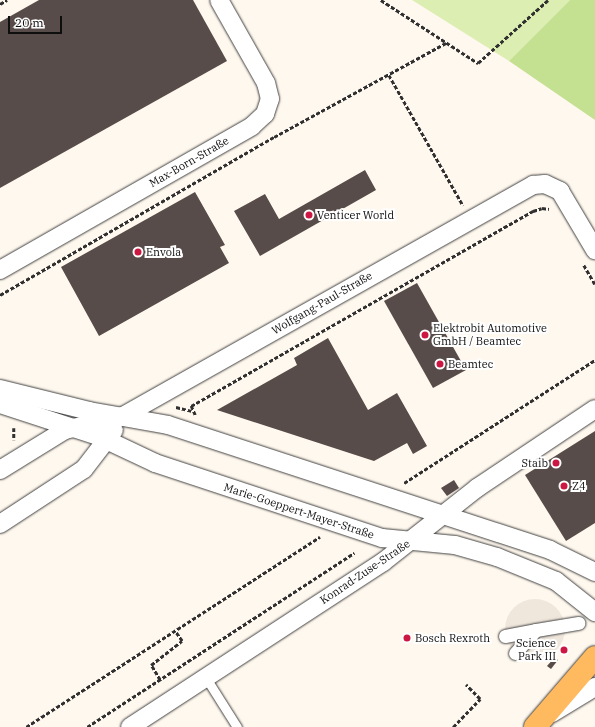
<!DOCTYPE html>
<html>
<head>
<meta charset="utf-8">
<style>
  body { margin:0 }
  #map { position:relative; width:595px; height:727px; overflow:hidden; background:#fff8ee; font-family:"IBM Plex Serif",serif }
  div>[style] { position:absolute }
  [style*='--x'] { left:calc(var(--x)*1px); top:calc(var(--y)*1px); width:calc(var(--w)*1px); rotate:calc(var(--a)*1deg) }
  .green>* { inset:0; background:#ddeeb3 }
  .forest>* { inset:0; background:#c4e091 }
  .plaza>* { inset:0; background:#f0e7dc }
  .round { border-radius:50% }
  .building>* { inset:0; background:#574c49 }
  .path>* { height:2.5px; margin-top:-1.25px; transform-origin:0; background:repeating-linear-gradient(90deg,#303030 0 4px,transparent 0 6px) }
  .roads { filter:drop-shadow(0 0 1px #414141) drop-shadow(0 0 1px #414141) }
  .service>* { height:9px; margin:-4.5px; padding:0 4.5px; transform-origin:4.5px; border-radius:4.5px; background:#fff }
  .pedestrian>* { height:13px; margin:-6.5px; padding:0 6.5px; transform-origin:6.5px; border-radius:6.5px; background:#fff }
  .minor>* { height:18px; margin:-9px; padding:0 9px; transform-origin:9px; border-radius:9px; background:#fff }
  .primary>* { height:22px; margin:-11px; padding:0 11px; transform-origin:11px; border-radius:11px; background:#ffb95e }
  .dots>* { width:11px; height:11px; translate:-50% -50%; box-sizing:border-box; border:2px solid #fff; border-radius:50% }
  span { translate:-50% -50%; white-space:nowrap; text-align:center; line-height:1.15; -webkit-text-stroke:4px #fff; paint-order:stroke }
  .street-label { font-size:11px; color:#0e0e0e }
  .poi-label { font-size:11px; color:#0e0e0e }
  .left { translate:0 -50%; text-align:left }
  .right { translate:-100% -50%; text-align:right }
  .scale { position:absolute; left:8px; top:16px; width:54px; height:18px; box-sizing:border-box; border:2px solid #0e0e0e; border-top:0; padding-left:5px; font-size:12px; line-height:14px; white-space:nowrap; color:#0e0e0e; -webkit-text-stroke:3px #fff; paint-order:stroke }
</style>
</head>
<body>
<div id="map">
  <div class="green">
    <div style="clip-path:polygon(412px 0,570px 0,509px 61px)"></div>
  </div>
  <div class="forest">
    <div style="clip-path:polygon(570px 0,595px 0,595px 120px,509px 61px)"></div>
  </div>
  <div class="plaza">
    <div class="round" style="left:505px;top:599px;width:60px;height:60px"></div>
  </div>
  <div class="building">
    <div style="clip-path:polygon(39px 0,193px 0,227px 61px,0 188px,0 22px)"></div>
    <div style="clip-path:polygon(365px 170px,376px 190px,260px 256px,234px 211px,265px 194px,279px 219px)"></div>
    <div style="clip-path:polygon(195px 192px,225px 245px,220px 247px,229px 263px,99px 336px,61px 267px)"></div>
    <div style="clip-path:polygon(417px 283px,466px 370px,433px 388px,384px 301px)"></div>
    <div style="clip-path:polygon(328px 338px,368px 410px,397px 393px,427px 446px,413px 454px,407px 443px,374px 461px,217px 410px,297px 365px,294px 358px)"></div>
    <div style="clip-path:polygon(595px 431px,595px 523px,566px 541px,525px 475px)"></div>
    <div style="clip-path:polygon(454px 480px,459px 488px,447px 496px,441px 488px)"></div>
    <div style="clip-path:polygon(555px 657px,558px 660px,551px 669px,547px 666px)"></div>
  </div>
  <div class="path">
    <div style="--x:381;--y:0;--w:116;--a:33"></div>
    <div style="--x:478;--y:63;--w:94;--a:-42"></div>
    <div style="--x:0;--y:4;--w:8;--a:-30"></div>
    <div style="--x:389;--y:75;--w:150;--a:60.4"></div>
    <div style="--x:584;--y:265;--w:22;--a:60"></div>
    <div style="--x:0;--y:295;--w:316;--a:-30"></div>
    <div style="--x:274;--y:137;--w:196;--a:-28.7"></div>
    <div style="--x:176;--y:407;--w:16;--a:14"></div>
    <div style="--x:195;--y:415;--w:10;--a:-114"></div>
    <div style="--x:191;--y:406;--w:394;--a:-29.7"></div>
    <div style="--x:533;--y:211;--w:9;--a:-18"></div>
    <div style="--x:542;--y:208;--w:7;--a:8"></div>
    <div style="--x:14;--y:428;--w:12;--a:90"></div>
    <div style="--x:404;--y:483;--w:227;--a:-32.8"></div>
    <div style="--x:452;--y:637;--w:39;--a:3"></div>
    <div style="--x:160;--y:680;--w:17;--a:-121"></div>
    <div style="--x:151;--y:665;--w:39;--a:-38"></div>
    <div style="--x:182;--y:641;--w:12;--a:-125"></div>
    <div style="--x:26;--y:727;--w:350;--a:-32.9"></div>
    <div style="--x:87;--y:727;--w:319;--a:-33.1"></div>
    <div style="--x:453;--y:727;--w:39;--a:-46"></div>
    <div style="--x:480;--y:699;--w:20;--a:-135"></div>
  </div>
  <div class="roads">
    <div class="service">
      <div style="--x:206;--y:678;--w:58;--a:57.7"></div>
    </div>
    <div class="pedestrian">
      <div style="--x:505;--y:636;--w:32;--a:-11"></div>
      <div style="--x:515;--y:653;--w:31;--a:-48"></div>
      <div style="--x:536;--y:630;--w:43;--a:-9.5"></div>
    </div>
    <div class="minor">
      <div style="--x:0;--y:270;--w:290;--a:-29.7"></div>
      <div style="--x:252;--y:126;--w:18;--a:-43"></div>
      <div style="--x:265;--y:114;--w:16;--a:-72"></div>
      <div style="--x:270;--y:99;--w:16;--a:-104"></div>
      <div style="--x:266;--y:83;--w:95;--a:-119.5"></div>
      <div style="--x:0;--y:389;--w:92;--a:13.9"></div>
      <div style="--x:89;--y:411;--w:80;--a:10"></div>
      <div style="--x:168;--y:425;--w:402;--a:18.1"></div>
      <div style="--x:550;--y:550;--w:50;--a:26.1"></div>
      <div style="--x:0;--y:404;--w:103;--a:18.1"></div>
      <div style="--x:98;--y:436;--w:63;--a:25.3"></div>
      <div style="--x:155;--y:463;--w:239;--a:18.3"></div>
      <div style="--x:382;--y:538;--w:73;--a:5.5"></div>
      <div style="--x:455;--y:545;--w:44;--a:15.9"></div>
      <div style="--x:497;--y:557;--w:64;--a:22.1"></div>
      <div style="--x:556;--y:581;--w:50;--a:38.5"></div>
      <div style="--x:0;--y:470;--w:76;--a:-31.6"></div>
      <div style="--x:65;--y:430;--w:60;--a:-13.6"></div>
      <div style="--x:123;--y:416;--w:471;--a:-29.4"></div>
      <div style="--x:533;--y:185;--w:12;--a:-5"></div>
      <div style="--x:545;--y:184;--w:17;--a:25"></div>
      <div style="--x:560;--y:191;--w:69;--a:59.3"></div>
      <div style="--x:0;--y:524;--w:100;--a:-33.2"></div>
      <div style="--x:84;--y:469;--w:49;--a:-52.4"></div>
      <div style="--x:552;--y:713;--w:50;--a:-31.2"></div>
      <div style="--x:130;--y:727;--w:302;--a:-33.1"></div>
      <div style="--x:383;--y:562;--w:120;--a:-38.2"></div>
      <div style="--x:477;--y:488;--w:142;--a:-33.8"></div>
    </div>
    <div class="primary">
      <div style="--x:535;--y:727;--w:92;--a:-49.4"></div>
    </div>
  </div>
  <div class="dots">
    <div style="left:309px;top:215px;background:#cc1742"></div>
    <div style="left:138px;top:252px;background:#cc1742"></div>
    <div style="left:425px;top:335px;background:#cc1742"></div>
    <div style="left:440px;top:364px;background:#cc1742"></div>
    <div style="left:556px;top:463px;background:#cc1742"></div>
    <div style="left:564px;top:486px;background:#cc1742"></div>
    <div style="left:407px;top:638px;background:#cc1742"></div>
    <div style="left:564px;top:650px;background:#cc1742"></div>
  </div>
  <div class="street-label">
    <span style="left:189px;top:162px;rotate:-30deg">Max-Born-Straße</span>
    <span style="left:322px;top:303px;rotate:-30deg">Wolfgang-Paul-Straße</span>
    <span style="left:299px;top:511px;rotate:18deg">Marie-Goeppert-Mayer-Straße</span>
    <span style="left:365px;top:572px;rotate:-34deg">Konrad-Zuse-Straße</span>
  </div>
  <div class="poi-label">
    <span class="left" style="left:317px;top:215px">Venticer World</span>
    <span class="left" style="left:146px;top:252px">Envola</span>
    <span class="left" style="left:433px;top:335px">Elektrobit Automotive<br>GmbH / Beamtec</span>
    <span class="left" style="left:448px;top:364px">Beamtec</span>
    <span class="right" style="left:548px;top:463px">Staib</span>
    <span class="left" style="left:572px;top:486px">Z4</span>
    <span class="left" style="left:415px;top:638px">Bosch Rexroth</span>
    <span class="right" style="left:556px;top:650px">Science<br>Park III</span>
  </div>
  <div class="scale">20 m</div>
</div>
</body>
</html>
